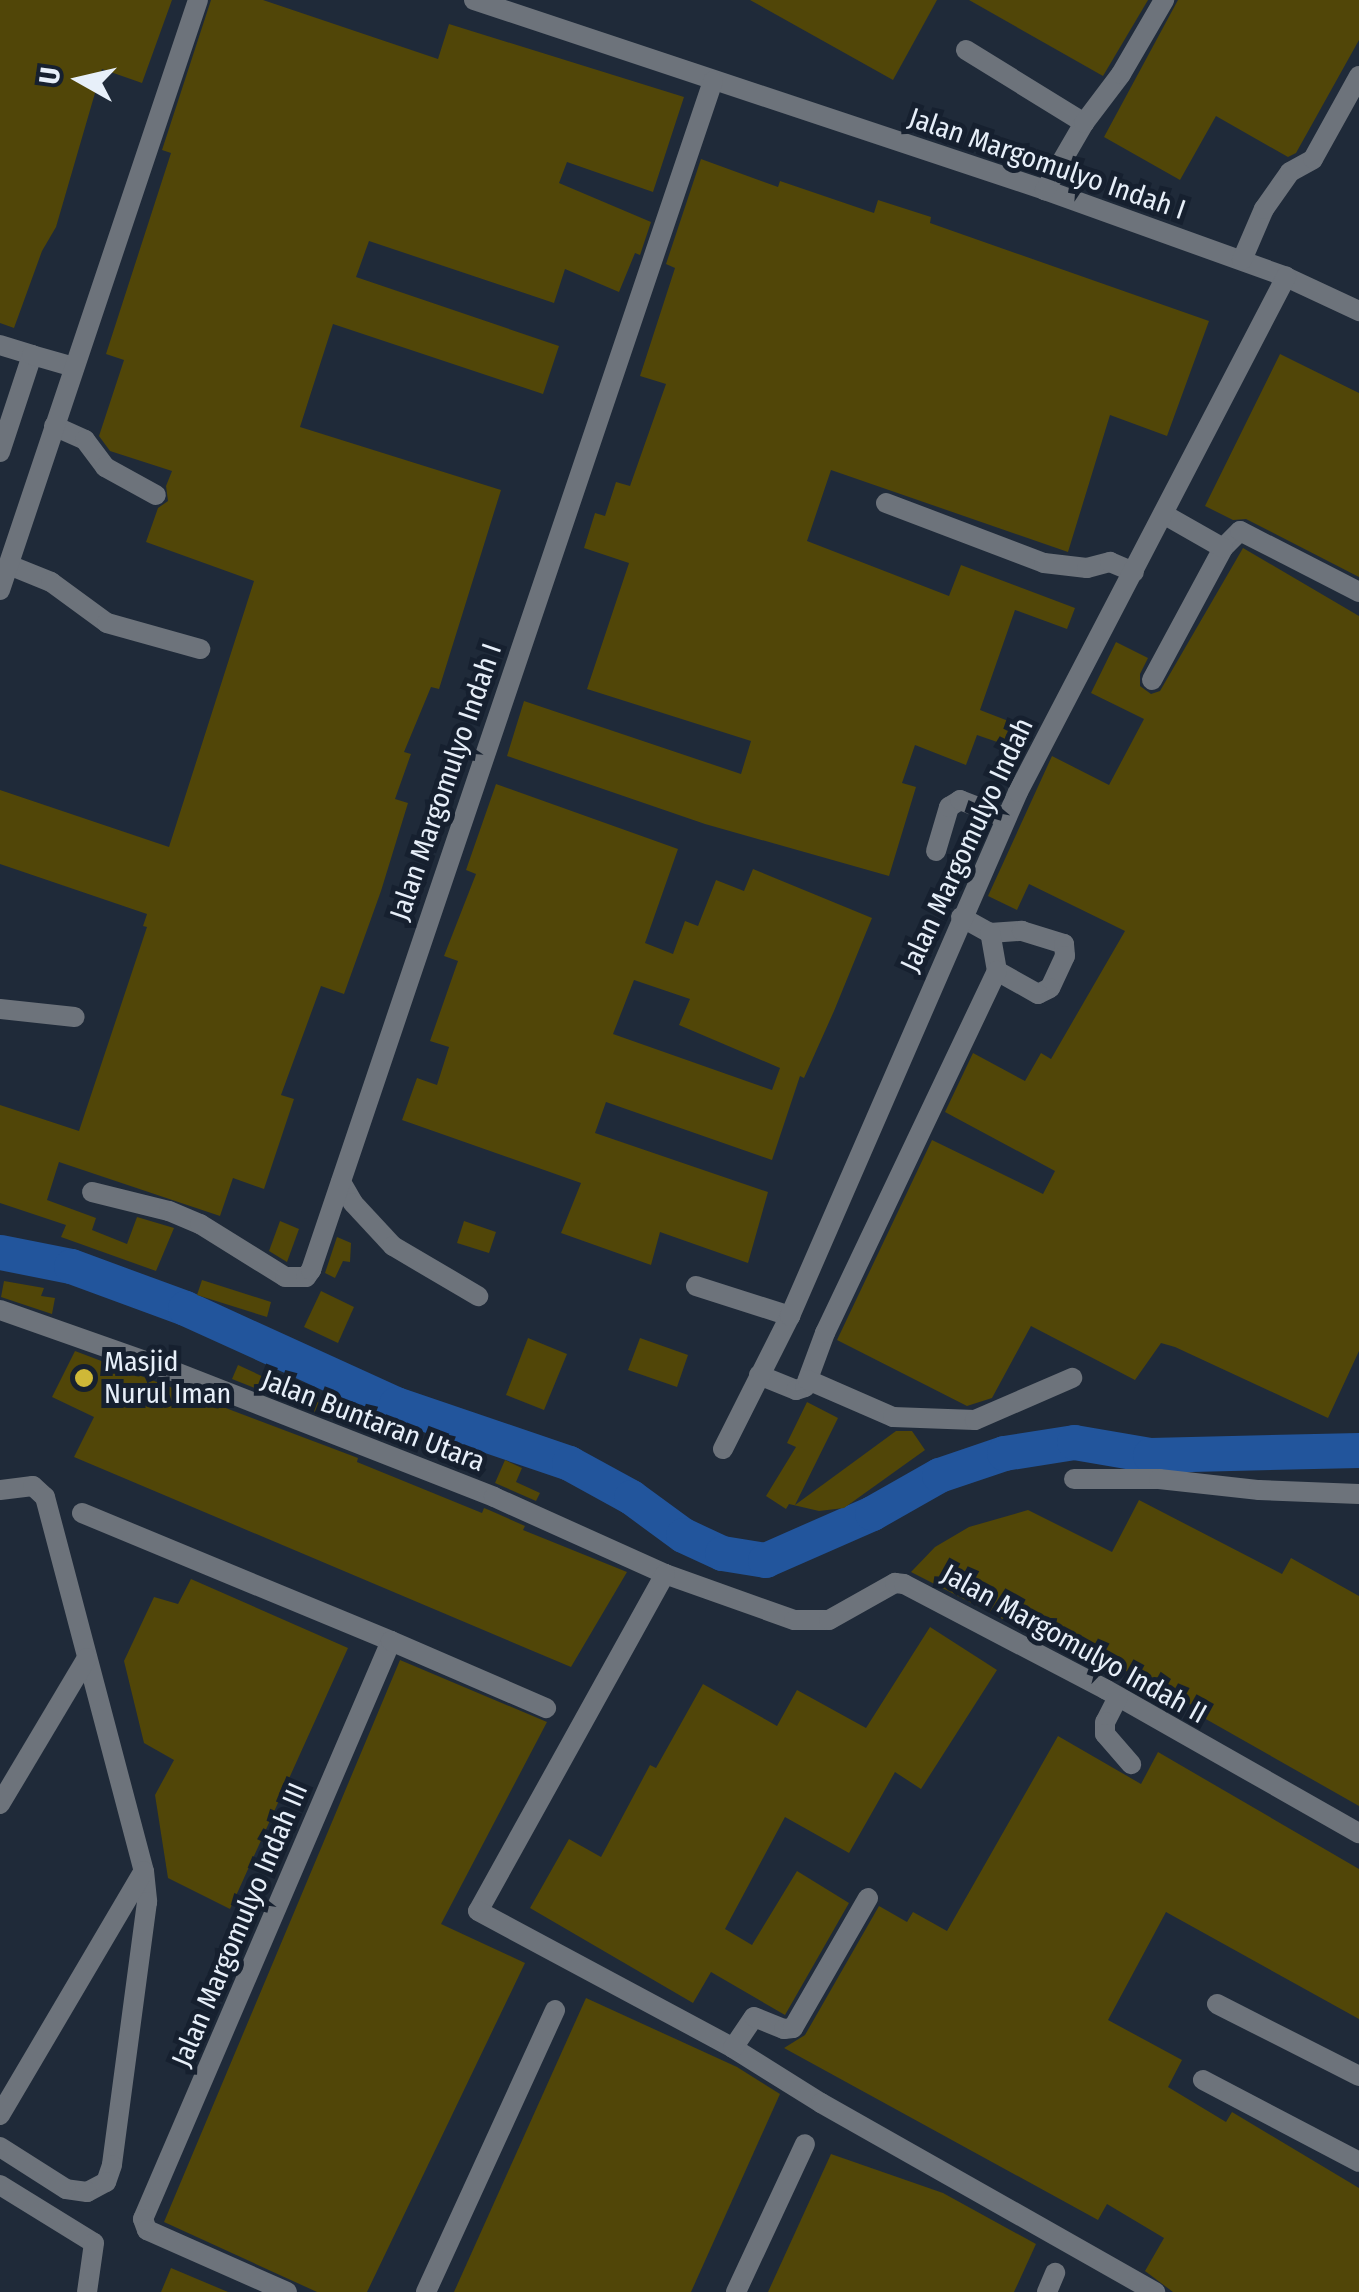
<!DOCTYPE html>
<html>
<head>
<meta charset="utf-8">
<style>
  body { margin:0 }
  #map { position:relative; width:1359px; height:2292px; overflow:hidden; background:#1f2a39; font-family:"Fira Sans Condensed",sans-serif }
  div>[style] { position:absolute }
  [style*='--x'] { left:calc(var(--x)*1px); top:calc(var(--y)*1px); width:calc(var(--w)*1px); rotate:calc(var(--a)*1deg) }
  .river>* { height:35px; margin:-17.5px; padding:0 17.5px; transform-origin:17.5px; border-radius:17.5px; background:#22559c }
  .building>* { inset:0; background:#514608 }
  .minor>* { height:20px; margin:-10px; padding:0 10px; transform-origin:10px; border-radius:10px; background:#6d737b }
  .dots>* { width:28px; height:28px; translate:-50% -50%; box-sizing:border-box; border:5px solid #16202f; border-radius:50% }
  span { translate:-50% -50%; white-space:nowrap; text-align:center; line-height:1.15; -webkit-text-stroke:10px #16202f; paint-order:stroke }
  .street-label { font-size:28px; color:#e7eff9 }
  .poi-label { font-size:28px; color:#e7eff9 }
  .left { translate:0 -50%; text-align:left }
  .north { position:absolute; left:30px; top:30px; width:100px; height:100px; -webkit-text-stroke:8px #16202f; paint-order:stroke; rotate:278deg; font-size:28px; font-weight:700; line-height:40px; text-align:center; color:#e7eff9 }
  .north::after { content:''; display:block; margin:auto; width:35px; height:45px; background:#e7eff9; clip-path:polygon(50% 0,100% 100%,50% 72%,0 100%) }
</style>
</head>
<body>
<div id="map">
  <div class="river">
    <div style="--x:0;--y:1252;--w:72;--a:11.2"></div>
    <div style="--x:71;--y:1266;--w:121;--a:20.2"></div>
    <div style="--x:185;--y:1308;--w:232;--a:24.5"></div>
    <div style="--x:396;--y:1404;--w:183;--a:18.8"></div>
    <div style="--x:569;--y:1463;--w:71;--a:28.7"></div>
    <div style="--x:631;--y:1497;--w:64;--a:36.2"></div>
    <div style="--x:683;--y:1535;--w:43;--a:24.8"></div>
    <div style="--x:722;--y:1553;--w:44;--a:9.2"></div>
    <div style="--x:765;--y:1560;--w:117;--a:-23.7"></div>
    <div style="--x:872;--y:1513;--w:77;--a:-29.6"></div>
    <div style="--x:939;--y:1475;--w:69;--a:-18.7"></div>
    <div style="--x:1004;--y:1453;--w:71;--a:-8.9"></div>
    <div style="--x:1074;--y:1442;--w:77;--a:9.7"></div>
    <div style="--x:1150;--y:1455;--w:209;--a:-1.4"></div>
  </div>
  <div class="building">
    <div style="clip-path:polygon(0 0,172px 0,142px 83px,102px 69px,56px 227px,42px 251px,14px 328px,0 323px)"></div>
    <div style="clip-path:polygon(211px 0,263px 0,438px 59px,449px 24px,684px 97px,653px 192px,567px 162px,559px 183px,651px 222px,640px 255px,635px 253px,619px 292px,565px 269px,554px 303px,369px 241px,356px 277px,559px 346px,543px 394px,333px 324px,300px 427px,501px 490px,439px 689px,431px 687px,404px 752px,411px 754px,395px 799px,408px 803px,381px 891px,344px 994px,321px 986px,281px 1095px,294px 1099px,264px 1189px,233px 1178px,220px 1216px,59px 1162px,47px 1200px,96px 1218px,92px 1230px,127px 1244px,137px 1217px,174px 1228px,156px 1271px,61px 1237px,66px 1225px,0 1203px,0 1105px,79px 1131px,147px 927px,143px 926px,147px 914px,0 864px,0 790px,169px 847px,254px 581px,146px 542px,158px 508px,168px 501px,166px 486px,172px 471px,110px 451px,99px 436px,124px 360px,106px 354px,171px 153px,162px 150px)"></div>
    <div style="clip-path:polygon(750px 0,937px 0,893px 80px)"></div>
    <div style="clip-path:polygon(969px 0,1148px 0,1103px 76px)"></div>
    <div style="clip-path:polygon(1178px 0,1359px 0,1359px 40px,1296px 153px,1288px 157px,1216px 116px,1180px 180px,1104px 137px)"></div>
    <div style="clip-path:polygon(701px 159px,778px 187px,780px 181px,874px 213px,878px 200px,931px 217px,930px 223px,1209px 321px,1167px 436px,1110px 415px,1068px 552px,831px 470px,807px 541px,949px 596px,961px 565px,1075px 608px,1067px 629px,1015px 610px,980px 710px,1011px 722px,1003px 744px,977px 735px,966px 765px,915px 745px,902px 783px,916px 787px,889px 876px,705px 824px,507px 756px,524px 701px,741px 774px,751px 741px,587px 689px,629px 563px,584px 548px,595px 513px,605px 516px,616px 482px,630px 486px,666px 384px,640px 376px,675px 268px,666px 264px)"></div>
    <div style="clip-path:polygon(1280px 354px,1359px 393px,1359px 577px,1246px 519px,1233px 520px,1205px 506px)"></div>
    <div style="clip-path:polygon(1243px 548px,1359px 616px,1359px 1351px,1328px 1418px,1175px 1347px,1161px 1343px,1135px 1380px,1031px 1326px,992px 1398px,967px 1406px,837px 1340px,932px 1140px,1043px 1194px,1055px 1171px,945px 1112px,973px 1053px,1025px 1081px,1041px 1053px,1051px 1059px,1125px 931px,1029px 884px,1017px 910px,988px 896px,1052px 756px,1109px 785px,1144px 719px,1091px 693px,1116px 642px,1148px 658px,1140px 674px,1140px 686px,1151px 694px,1160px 691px)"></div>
    <div style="clip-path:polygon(evenodd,496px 784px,678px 849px,645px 943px,673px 954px,685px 921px,698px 926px,716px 880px,744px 891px,753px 869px,872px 918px,834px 1011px,804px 1078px,800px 1076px,772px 1160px,606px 1102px,595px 1133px,768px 1192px,748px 1263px,660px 1232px,651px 1265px,561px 1233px,581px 1183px,402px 1120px,417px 1078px,437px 1085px,449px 1047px,430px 1041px,458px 961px,444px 956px,476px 874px,466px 870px,496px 784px,634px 980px,690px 999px,679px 1025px,780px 1068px,772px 1090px,613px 1034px,634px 980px)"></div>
    <div style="clip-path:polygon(280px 1221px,299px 1229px,287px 1262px,269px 1251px)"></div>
    <div style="clip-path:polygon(464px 1221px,496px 1232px,489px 1253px,457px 1243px)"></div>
    <div style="clip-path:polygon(337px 1237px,351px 1243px,350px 1262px,343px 1261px,335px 1278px,325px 1273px)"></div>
    <div style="clip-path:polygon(202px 1280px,271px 1302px,267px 1317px,197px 1295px)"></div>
    <div style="clip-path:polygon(4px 1281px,44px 1288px,41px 1296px,55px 1298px,52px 1314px,1px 1297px)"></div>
    <div style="clip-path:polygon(321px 1291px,354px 1307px,338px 1343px,304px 1327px)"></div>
    <div style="clip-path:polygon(528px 1338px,567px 1354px,544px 1410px,506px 1395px)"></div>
    <div style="clip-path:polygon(640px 1338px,688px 1355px,677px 1387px,628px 1370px)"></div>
    <div style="clip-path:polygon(75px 1351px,358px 1458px,357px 1462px,482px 1513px,484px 1508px,489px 1510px,525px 1526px,523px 1530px,627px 1572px,571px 1667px,74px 1457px,94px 1417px,52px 1397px)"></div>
    <div style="clip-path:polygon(238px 1365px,324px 1405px,323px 1409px,369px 1433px,232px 1379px)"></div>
    <div style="clip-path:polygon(807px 1402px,838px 1418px,795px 1505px,896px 1431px,912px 1431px,925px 1450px,844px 1508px,819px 1511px,789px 1504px,786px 1509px,766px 1496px,796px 1447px,787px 1443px)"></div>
    <div style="clip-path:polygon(505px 1460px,522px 1468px,516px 1482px,540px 1493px,536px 1501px,495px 1483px)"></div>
    <div style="clip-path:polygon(1139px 1500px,1282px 1574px,1291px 1558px,1359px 1596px,1359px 1806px,1204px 1718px,1207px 1713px,1055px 1634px,1050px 1643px,911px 1572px,935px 1547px,969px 1527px,1028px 1510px,1112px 1552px)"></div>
    <div style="clip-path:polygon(191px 1579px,348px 1648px,230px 1909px,168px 1878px,155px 1795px,174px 1760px,144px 1743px,124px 1661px,154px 1597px,178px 1604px)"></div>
    <div style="clip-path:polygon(930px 1627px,997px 1670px,921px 1789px,895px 1772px,849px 1853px,785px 1817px,725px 1929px,752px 1945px,797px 1871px,849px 1903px,785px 2015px,711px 1972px,693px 2003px,530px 1908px,569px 1839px,601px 1857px,650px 1765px,656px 1768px,703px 1684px,777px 1726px,797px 1690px,866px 1728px)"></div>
    <div style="clip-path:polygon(400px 1660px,547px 1722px,441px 1924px,525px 1963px,367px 2292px,317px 2292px,164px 2222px)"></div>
    <div style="clip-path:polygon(1058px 1736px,1141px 1784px,1158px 1752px,1359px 1869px,1359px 2019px,1166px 1912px,1108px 2020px,1182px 2060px,1168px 2087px,1226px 2122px,1232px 2112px,1359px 2188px,1359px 2292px,1173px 2292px,1145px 2271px,1164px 2238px,1107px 2204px,1098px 2220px,784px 2048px,805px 2035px,879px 1906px,907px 1922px,913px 1912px,947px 1931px)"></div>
    <div style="clip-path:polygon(586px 1998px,737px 2067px,780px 2094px,691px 2292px,454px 2292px)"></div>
    <div style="clip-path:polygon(831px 2154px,943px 2193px,1036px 2244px,1014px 2292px,768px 2292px)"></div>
    <div style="clip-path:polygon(171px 2268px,228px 2292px,161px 2292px)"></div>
  </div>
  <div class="minor">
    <div style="--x:474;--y:0;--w:602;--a:18.4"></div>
    <div style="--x:1045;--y:190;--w:256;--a:19.8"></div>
    <div style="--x:1286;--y:277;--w:81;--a:25"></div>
    <div style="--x:966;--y:50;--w:139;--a:31.7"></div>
    <div style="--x:1084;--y:123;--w:78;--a:120.2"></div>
    <div style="--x:1084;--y:123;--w:61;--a:-52.9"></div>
    <div style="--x:1121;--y:74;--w:86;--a:-59.8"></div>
    <div style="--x:1242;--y:260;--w:56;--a:-66.7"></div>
    <div style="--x:1264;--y:209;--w:45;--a:-54.9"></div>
    <div style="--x:1290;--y:172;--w:26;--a:-29"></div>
    <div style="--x:1313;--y:159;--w:95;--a:-61"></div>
    <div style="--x:0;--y:345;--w:34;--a:17"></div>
    <div style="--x:54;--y:426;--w:34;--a:24"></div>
    <div style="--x:85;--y:440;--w:34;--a:53"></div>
    <div style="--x:105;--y:467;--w:58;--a:28.8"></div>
    <div style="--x:0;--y:452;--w:102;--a:-71.7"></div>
    <div style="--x:32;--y:355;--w:44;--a:15.9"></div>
    <div style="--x:886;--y:503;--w:169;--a:20.8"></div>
    <div style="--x:1044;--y:563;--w:43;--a:6.6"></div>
    <div style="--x:1087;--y:568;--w:24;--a:-15"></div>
    <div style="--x:1110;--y:562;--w:26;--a:23"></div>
    <div style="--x:1223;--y:548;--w:24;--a:-45"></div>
    <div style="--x:1240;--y:531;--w:134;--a:27.1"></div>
    <div style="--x:9;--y:565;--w:45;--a:22"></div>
    <div style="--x:51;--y:582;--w:69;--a:36.2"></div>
    <div style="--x:107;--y:623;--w:97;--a:15.6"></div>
    <div style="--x:0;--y:590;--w:622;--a:-71.45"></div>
    <div style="--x:1152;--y:680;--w:150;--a:-61.7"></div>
    <div style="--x:1223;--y:548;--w:67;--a:-150.4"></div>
    <div style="--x:936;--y:851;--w:46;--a:-73.5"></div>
    <div style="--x:949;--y:807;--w:13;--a:-32"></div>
    <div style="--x:960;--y:800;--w:49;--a:21.4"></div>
    <div style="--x:961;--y:917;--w:33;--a:29"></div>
    <div style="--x:990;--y:933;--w:32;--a:-4"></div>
    <div style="--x:1022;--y:931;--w:44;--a:17.2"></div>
    <div style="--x:1064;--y:944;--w:12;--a:85"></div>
    <div style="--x:1065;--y:956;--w:35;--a:115"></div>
    <div style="--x:1050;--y:988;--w:13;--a:153"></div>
    <div style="--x:1038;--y:994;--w:47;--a:-150.7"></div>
    <div style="--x:997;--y:971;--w:39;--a:-100"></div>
    <div style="--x:0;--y:1009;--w:75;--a:6.1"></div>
    <div style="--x:341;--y:1182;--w:24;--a:60"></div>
    <div style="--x:353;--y:1203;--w:59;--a:47.1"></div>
    <div style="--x:393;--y:1246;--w:99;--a:30.5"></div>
    <div style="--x:92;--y:1192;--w:79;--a:13.9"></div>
    <div style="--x:169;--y:1211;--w:34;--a:23"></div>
    <div style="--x:200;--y:1224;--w:100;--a:31.9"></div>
    <div style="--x:285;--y:1277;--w:21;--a:0"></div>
    <div style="--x:306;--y:1277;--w:9;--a:-54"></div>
    <div style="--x:311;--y:1270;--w:1255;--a:-71.32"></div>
    <div style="--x:696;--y:1286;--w:99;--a:17.7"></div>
    <div style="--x:0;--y:1310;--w:183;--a:19.4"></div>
    <div style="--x:173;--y:1371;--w:345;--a:21.4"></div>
    <div style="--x:494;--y:1497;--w:188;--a:24.2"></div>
    <div style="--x:665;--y:1574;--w:137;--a:19.6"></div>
    <div style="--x:794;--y:1620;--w:35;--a:0"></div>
    <div style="--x:829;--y:1620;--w:76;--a:-29.3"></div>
    <div style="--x:895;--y:1583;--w:9;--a:6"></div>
    <div style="--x:904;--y:1584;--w:227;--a:27.6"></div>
    <div style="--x:1105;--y:1689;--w:292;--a:29.6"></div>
    <div style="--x:759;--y:1375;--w:40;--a:22"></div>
    <div style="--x:796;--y:1390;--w:9;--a:-18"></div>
    <div style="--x:805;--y:1387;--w:58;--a:-69.7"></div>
    <div style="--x:825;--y:1333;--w:401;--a:-64.6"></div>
    <div style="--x:808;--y:1380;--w:93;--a:23.5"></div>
    <div style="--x:893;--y:1417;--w:82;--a:2.1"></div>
    <div style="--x:975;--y:1420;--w:106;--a:-23.4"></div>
    <div style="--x:723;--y:1449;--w:149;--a:-63.3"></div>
    <div style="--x:790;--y:1316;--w:571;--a:-66.49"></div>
    <div style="--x:1018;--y:792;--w:581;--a:-62.51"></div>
    <div style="--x:1074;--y:1479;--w:85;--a:0"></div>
    <div style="--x:1159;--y:1479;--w:101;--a:6.3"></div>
    <div style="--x:1259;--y:1490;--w:100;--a:2.3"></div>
    <div style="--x:0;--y:1490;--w:33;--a:-7"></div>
    <div style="--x:33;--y:1486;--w:16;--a:43"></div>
    <div style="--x:45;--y:1497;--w:387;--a:75.2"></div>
    <div style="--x:144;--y:1871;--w:31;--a:84"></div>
    <div style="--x:147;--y:1902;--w:265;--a:97.6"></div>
    <div style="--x:112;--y:2165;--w:18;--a:109"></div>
    <div style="--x:106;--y:2182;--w:21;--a:152"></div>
    <div style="--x:87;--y:2192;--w:21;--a:-172"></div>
    <div style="--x:66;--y:2189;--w:78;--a:-147.5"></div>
    <div style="--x:82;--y:1513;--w:334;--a:22.5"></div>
    <div style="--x:391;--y:1641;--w:629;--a:113.22"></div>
    <div style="--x:143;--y:2219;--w:12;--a:70"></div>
    <div style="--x:147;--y:2230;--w:153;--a:23.9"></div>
    <div style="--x:665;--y:1574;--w:385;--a:119"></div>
    <div style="--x:478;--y:1911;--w:289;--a:28.2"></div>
    <div style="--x:733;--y:2048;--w:104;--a:32"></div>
    <div style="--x:821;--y:2103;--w:384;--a:29.5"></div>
    <div style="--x:391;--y:1641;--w:169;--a:23.4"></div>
    <div style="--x:1118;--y:1697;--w:28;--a:117"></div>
    <div style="--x:1105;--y:1722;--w:12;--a:90"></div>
    <div style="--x:1105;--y:1734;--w:40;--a:49"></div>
    <div style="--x:0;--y:1804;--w:170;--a:-59.2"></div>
    <div style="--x:1217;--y:2004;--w:159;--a:26.9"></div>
    <div style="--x:733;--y:2048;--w:37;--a:-56"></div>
    <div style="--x:754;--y:2017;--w:32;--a:22"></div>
    <div style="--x:784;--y:2029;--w:9;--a:-6"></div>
    <div style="--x:793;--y:2028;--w:150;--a:-60"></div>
    <div style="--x:1203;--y:2080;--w:176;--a:27.7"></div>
    <div style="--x:0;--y:2115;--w:283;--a:-59.5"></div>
    <div style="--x:0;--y:2185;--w:110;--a:31.7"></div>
    <div style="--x:94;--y:2243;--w:49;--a:98.1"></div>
    <div style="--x:426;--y:2292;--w:310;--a:-65.4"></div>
    <div style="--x:736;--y:2292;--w:163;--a:-65"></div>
    <div style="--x:1047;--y:2292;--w:21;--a:-67"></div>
  </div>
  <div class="dots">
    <div style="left:84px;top:1378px;background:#cfb837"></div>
  </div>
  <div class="street-label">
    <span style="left:1047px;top:164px;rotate:19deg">Jalan Margomulyo Indah I</span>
    <span style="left:446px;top:782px;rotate:-71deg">Jalan Margomulyo Indah I</span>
    <span style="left:967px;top:845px;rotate:-65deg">Jalan Margomulyo Indah</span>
    <span style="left:373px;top:1421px;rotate:21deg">Jalan Buntaran Utara</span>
    <span style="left:1074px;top:1644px;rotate:29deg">Jalan Margomulyo Indah II</span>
    <span style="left:240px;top:1925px;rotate:-67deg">Jalan Margomulyo Indah III</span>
  </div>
  <div class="poi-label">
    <span class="left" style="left:104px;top:1378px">Masjid<br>Nurul Iman</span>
  </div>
  <div class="north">U</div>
</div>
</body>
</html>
